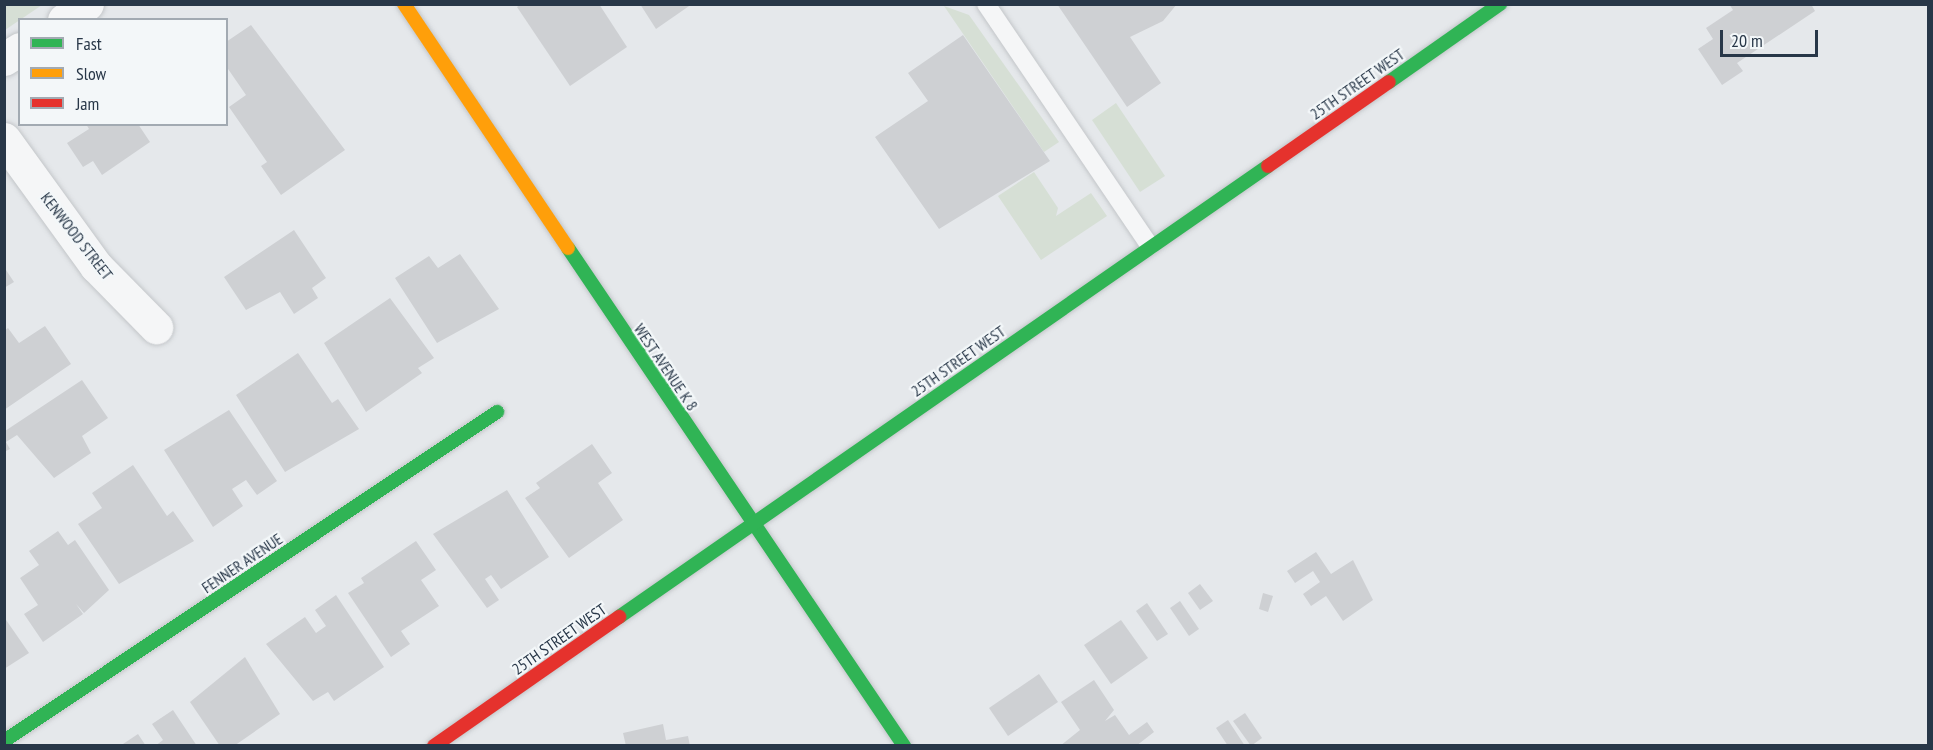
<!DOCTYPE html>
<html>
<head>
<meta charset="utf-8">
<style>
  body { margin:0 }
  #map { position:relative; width:1933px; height:750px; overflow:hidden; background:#e5e8eb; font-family:"PT Sans Narrow",sans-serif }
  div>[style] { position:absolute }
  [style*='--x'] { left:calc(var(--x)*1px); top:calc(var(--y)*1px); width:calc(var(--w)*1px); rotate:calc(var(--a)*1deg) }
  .green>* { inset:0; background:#d6dfd5 }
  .building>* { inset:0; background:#ced0d3 }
  .roads { filter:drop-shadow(0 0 2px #c3c6c9) drop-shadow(0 0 2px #c3c6c9) }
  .lane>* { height:18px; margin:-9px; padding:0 9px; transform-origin:9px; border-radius:9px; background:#f5f6f7 }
  .street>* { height:33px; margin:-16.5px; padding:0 16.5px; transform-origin:16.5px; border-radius:16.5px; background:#f5f6f7 }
  .fast>* { height:14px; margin:-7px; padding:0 7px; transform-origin:7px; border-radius:7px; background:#30b455 }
  .slow>* { height:14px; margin:-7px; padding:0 7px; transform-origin:7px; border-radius:7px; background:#ff9f0a }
  .jam>* { height:14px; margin:-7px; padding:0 7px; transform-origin:7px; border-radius:7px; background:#e5322d }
  span { translate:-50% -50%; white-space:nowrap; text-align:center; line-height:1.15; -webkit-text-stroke:4.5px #f3f7f9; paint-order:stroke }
  .street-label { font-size:16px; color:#283748 }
  .frame { position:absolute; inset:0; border:6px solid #283748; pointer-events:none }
  .legend { position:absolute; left:18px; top:18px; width:210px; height:108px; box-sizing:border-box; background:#f3f7f9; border:2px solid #a2aab2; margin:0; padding:8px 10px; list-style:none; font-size:18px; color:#283748 }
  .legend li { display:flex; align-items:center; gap:12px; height:30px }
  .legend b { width:30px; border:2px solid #a2aab2 }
  .scale { position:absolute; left:1720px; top:30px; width:98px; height:27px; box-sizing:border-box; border:3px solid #283748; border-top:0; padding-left:8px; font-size:18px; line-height:21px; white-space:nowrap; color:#283748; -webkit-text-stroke:4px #f3f7f9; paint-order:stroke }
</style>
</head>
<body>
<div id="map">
  <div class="green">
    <div style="clip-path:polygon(5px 4px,42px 4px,42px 5px,5px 30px)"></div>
    <div style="clip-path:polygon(944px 6px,969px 15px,1059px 142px,1044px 152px)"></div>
    <div style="clip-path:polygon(1116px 103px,1165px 176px,1140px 192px,1092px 120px)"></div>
    <div style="clip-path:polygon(1034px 172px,1058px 208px,1056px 216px,1091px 193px,1107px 216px,1041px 260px,998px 196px)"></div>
  </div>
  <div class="building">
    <div style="clip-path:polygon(521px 4px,599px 4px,627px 47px,570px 86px,517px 7px)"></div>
    <div style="clip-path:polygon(640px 4px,692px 4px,656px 29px)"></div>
    <div style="clip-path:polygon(1057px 4px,1177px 4px,1163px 21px,1130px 37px,1161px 83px,1127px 107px)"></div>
    <div style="clip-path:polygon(1729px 4px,1811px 4px,1815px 11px,1737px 63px,1743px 71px,1722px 85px,1698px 49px,1713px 39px,1706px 28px,1733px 10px)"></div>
    <div style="clip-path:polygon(251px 25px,345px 150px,281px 195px,261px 166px,267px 162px,229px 107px,246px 95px,226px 66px,226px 42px)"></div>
    <div style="clip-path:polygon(963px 35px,1050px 161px,939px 229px,875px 137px,928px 101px,908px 73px)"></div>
    <div style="clip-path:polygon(86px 124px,138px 124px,150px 142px,102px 175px,93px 161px,83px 167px,67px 143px,89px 129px)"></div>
    <div style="clip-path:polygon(294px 230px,326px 278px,312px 288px,318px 298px,294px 314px,280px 292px,246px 310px,224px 277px)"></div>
    <div style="clip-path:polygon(460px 254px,499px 309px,437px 343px,395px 278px,429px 256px,438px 268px)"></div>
    <div style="clip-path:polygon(4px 267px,14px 282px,4px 288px)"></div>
    <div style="clip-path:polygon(390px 298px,434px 358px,418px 368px,422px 373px,366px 412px,324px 343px)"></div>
    <div style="clip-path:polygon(45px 326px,71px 364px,4px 410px,4px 331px,8px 328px,19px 343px)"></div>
    <div style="clip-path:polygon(298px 353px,332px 403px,338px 399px,359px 429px,285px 472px,236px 395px)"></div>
    <div style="clip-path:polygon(82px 380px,108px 418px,82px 436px,91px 453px,54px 478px,17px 435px,6px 442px,10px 449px,4px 452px,5px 431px)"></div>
    <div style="clip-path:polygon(229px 410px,277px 481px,257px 495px,246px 480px,232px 489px,243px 506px,213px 527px,164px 450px)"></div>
    <div style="clip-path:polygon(592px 444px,612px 473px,598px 483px,623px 520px,569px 558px,525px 498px,540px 488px,536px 483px)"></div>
    <div style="clip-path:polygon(133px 465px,167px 516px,173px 511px,194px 541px,119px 584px,78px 524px,102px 508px,92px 493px)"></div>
    <div style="clip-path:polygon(507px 490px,549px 557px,501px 589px,491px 575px,485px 579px,499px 600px,487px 608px,433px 534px)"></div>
    <div style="clip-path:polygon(58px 531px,68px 545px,75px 540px,109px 590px,84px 613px,76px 604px,83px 614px,43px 642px,24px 614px,38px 605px,20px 578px,39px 565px,29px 551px)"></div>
    <div style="clip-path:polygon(416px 541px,436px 570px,421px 580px,439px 606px,401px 631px,410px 644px,391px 657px,348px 593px,364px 583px,361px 578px)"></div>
    <div style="clip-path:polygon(1316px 552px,1331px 574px,1353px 560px,1373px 600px,1343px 621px,1326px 596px,1311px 606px,1303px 594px,1320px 582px,1313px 571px,1295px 583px,1287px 571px)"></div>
    <div style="clip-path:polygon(1200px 584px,1213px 601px,1200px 610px,1188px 593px)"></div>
    <div style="clip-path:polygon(1263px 593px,1273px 596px,1268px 612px,1259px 609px)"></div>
    <div style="clip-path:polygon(336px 595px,384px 667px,334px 701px,328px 692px,313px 701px,266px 644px,305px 617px,316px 633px,326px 626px,315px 610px)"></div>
    <div style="clip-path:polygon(1180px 601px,1199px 629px,1189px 636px,1170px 608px)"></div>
    <div style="clip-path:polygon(1147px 603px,1168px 634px,1157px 641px,1136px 611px)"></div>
    <div style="clip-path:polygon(4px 617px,29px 653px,4px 669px)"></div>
    <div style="clip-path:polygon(1121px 620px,1148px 658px,1111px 684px,1084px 645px)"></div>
    <div style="clip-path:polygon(245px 657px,280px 714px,234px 746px,220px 746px,190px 702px)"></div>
    <div style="clip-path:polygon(1039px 674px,1058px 702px,1008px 736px,989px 708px)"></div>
    <div style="clip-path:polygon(1094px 680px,1114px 710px,1105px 721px,1115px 715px,1129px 735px,1147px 722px,1154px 732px,1136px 746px,1060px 746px,1080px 730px,1061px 702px)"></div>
    <div style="clip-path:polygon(173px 710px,197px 746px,155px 746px,163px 740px,152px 724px)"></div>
    <div style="clip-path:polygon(1245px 713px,1262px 738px,1251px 746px,1233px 721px)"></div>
    <div style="clip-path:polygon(1228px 720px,1245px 746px,1228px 746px,1216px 728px)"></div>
    <div style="clip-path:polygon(663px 724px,666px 740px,688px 736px,690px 746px,626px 746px,623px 733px)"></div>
    <div style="clip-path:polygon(138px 734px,146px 746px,120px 746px)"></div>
  </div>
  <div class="roads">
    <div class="lane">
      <div style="--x:986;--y:4;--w:292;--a:55.9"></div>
    </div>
    <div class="street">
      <div style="--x:64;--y:20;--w:28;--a:-35"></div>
      <div style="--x:4;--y:59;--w:19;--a:-32"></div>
      <div style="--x:4;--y:139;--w:157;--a:54.1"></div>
      <div style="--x:96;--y:266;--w:86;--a:45.5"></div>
    </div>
    <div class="fast">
      <div style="--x:1389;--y:82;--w:136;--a:-35.1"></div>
      <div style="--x:568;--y:248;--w:601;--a:55.99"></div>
      <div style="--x:619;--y:617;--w:790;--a:-34.8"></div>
      <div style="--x:4;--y:741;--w:593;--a:-33.72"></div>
    </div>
    <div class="slow">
      <div style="--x:404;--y:4;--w:294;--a:56.1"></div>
    </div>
    <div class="jam">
      <div style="--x:1268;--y:166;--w:147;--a:-34.8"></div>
      <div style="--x:434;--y:746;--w:226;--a:-34.9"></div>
    </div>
  </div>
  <div class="street-label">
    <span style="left:1357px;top:84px;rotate:-35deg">25TH STREET WEST</span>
    <span style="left:77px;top:236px;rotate:52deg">KENWOOD STREET</span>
    <span style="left:958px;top:361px;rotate:-35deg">25TH STREET WEST</span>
    <span style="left:666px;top:367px;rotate:56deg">WEST AVENUE K 8</span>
    <span style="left:242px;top:563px;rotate:-34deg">FENNER AVENUE</span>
    <span style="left:559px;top:639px;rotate:-35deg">25TH STREET WEST</span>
  </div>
  <div class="frame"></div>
  <ul class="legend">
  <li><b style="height:8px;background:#30b455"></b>Fast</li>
  <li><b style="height:8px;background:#ff9f0a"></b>Slow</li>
  <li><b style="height:8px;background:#e5322d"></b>Jam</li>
  </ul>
  <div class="scale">20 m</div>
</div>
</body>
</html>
